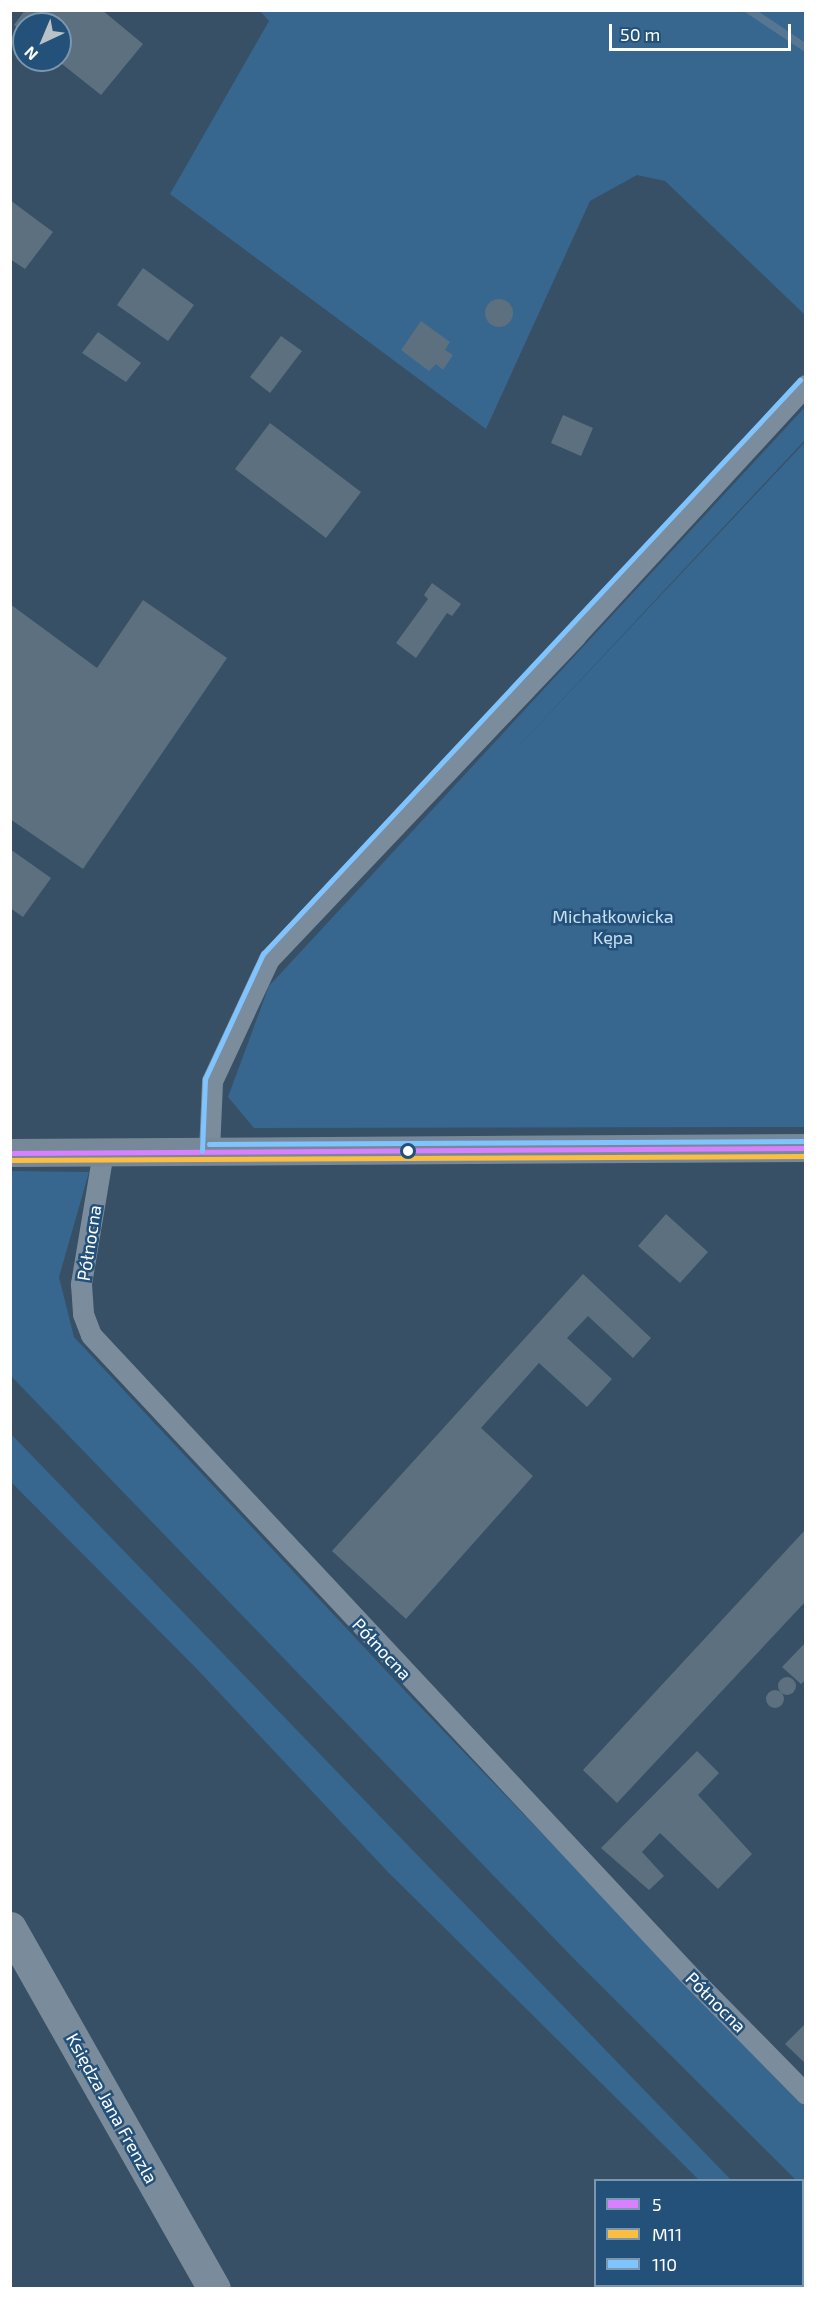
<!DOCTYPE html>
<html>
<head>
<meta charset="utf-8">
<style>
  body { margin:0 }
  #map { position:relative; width:816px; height:2299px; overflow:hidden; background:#375065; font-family:"Exo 2",sans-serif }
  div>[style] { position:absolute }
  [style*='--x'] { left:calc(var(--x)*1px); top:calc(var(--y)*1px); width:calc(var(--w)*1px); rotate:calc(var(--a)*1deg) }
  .green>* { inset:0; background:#37668f }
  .stream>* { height:8px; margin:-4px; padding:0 4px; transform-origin:4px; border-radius:4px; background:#567692 }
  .building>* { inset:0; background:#5d7080 }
  .round { border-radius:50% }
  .street>* { height:21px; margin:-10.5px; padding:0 10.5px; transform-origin:10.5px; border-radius:10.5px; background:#7b8c9c }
  .secondary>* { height:28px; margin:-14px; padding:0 14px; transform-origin:14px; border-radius:14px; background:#778998 }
  .primary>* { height:33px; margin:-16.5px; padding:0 16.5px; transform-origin:16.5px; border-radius:16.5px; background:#7a8c9b }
  .bus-1>* { height:4.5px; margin:-2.25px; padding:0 2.25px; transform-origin:2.25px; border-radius:2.25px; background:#d880ff }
  .bus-2>* { height:4.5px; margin:-2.25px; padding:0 2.25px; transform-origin:2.25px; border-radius:2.25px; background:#fbbe40 }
  .bus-3>* { height:4.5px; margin:-2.25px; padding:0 2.25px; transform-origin:2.25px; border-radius:2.25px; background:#80c4ff }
  .dots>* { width:16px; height:16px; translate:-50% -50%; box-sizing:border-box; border:3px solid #235179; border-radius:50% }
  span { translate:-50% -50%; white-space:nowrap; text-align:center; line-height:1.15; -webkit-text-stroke:5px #235179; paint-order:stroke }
  .park-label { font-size:18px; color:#c7e0f3 }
  .street-label { font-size:18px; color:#fff }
  .frame { position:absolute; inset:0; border:12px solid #fff; pointer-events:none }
  .legend { position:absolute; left:594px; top:2179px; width:210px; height:108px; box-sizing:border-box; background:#235179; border:2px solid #7b97af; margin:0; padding:8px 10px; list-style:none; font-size:18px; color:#fff }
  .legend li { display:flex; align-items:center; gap:12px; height:30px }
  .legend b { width:30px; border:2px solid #7b97af }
  .north { position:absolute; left:12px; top:12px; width:60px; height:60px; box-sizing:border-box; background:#235179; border:2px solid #7b97af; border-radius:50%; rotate:224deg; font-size:16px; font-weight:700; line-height:24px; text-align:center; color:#fff }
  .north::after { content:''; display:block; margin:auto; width:21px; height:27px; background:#b9c2c9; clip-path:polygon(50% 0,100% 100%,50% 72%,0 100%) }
  .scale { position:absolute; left:609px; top:24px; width:182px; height:27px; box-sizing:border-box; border:3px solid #fff; border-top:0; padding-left:8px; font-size:18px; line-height:21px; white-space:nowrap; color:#fff; -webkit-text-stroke:4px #235179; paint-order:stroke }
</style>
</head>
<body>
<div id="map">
  <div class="green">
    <div style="clip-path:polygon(260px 11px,805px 11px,805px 315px,665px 181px,637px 175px,590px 201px,486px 429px,170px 194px,269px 21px)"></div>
    <div style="clip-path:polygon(805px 407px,805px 440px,501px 765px,805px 442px,805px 1127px,254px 1128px,228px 1097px,269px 986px)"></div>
    <div style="clip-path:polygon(11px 1171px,89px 1172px,59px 1277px,74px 1337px,406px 1692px,805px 2107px,805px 2190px,802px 2180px,796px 2180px,575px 1960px,11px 1376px)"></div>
    <div style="clip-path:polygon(10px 1434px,11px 1434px,731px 2180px,699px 2180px,387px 1871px,196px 1668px,11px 1482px)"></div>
  </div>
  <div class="stream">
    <div style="--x:749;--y:10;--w:69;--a:33.7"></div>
  </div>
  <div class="building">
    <div style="clip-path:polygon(25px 10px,102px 10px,143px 44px,101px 95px,57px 60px,60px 24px,24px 24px,24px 33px,14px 25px)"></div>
    <div style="clip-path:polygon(10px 200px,53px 232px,25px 269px,10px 259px)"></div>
    <div style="clip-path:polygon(143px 268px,194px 305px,168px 341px,117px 305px)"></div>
    <div class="round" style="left:485px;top:299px;width:28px;height:28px"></div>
    <div style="clip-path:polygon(421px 321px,450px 342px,445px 350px,453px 355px,443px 370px,436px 364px,429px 371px,401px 350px)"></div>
    <div style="clip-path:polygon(98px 332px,141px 363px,126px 382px,82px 353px)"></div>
    <div style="clip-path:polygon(281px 336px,302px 351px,270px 393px,250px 377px)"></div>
    <div style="clip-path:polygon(563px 415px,593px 428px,581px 456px,551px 443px)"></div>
    <div style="clip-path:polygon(270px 423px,361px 492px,326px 538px,235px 469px)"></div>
    <div style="clip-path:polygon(432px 583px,461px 604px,452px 616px,447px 613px,416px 658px,396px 643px,428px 599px,424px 595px)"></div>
    <div style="clip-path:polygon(143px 600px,227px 658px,83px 869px,10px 819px,10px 604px,97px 668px)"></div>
    <div style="clip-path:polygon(10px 849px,51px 878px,23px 917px,10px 908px)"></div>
    <div style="clip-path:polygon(666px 1214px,708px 1252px,680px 1283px,638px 1246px)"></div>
    <div style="clip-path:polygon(583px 1274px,651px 1338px,633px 1358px,588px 1316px,567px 1338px,612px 1379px,587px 1407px,539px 1363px,481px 1428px,533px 1476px,406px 1619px,332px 1551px)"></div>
    <div style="clip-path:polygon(806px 1529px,806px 1601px,617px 1803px,583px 1770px)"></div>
    <div style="clip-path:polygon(806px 1642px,806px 1680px,801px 1684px,782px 1667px)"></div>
    <div class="round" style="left:778px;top:1677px;width:18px;height:18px"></div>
    <div class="round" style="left:766px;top:1690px;width:18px;height:18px"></div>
    <div style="clip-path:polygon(697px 1751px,719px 1773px,698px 1795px,752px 1854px,718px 1889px,660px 1833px,642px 1852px,664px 1876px,649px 1890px,601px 1848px)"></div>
    <div style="clip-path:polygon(806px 2023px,806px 2064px,785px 2044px)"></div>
  </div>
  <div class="street">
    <div style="--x:209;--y:1151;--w:70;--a:-87.5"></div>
    <div style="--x:212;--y:1081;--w:135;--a:-65"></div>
    <div style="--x:269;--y:959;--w:446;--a:-46.5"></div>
    <div style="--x:576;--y:635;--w:340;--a:-47.4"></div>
    <div style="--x:103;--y:1152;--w:134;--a:99.5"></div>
    <div style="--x:81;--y:1284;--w:30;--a:86"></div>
    <div style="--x:83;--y:1314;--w:22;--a:69"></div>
    <div style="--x:91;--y:1335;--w:873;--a:46.95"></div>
    <div style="--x:687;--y:1973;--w:170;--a:45.5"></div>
  </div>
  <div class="secondary">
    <div style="--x:10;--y:1153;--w:796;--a:-0.36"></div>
  </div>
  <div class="primary">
    <div style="--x:10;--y:1928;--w:414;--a:60.5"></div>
  </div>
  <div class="bus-1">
    <div style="--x:10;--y:1153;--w:796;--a:-0.36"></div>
  </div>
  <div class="bus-2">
    <div style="--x:10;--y:1160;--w:796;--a:-0.29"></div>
  </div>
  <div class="bus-3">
    <div style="--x:209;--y:1144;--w:597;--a:-0.29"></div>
    <div style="--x:202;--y:1151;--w:72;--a:-87.6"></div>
    <div style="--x:205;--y:1079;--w:138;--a:-65.1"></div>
    <div style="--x:263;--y:954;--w:786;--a:-46.91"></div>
  </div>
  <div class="dots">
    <div style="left:408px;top:1151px;background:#fff"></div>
  </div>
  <div class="park-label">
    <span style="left:613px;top:927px">Michałkowicka<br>Kępa</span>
  </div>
  <div class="street-label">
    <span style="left:89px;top:1243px;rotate:-81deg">Północna</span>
    <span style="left:382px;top:1649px;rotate:47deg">Północna</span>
    <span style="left:716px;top:2002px;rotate:45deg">Północna</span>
    <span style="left:112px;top:2108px;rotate:61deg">Księdza Jana Frenzla</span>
  </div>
  <div class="frame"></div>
  <ul class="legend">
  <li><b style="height:8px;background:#d880ff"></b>5</li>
  <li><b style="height:8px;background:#fbbe40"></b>M11</li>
  <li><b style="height:8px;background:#80c4ff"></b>110</li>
  </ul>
  <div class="north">N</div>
  <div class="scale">50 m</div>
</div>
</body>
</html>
